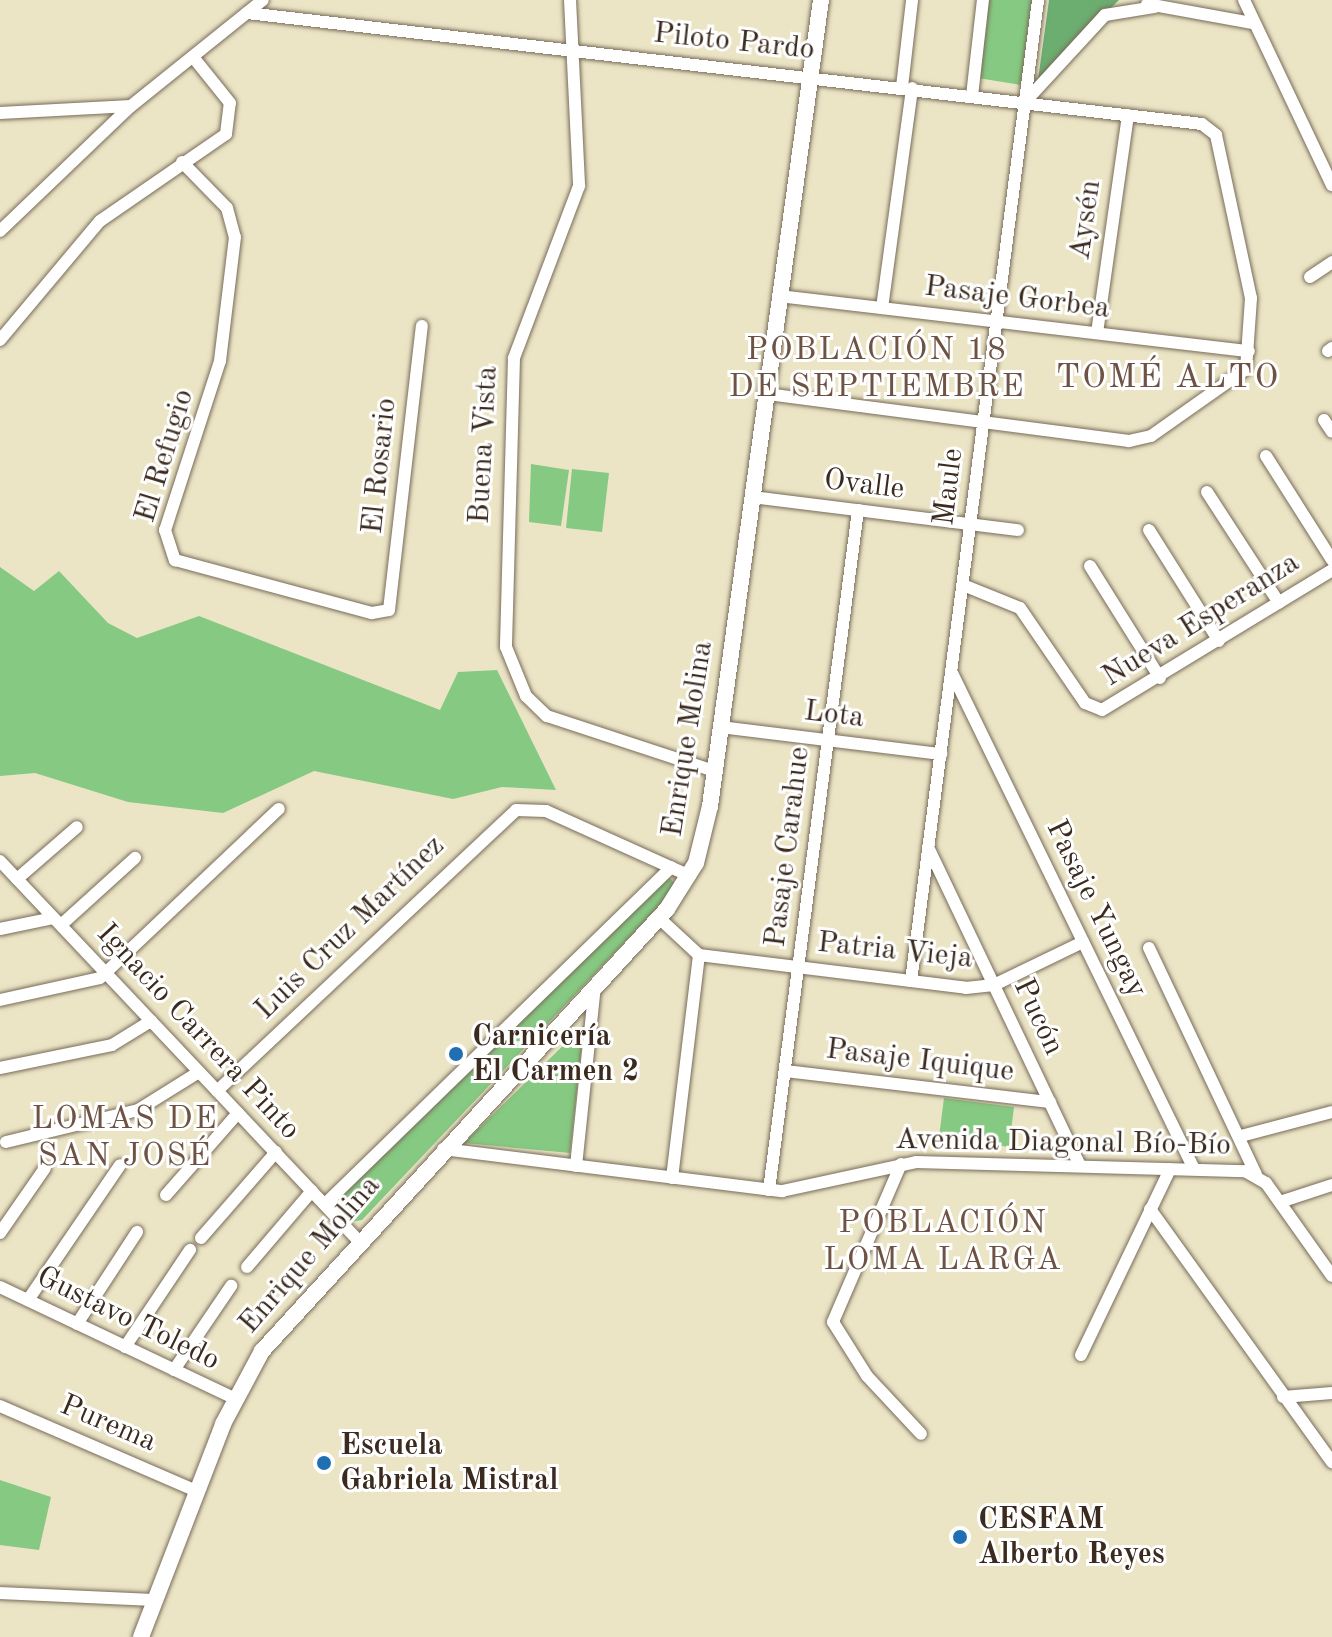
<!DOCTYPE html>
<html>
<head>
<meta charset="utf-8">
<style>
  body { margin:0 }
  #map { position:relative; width:1332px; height:1637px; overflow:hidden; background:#ebe5c6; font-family:"Old Standard TT",serif }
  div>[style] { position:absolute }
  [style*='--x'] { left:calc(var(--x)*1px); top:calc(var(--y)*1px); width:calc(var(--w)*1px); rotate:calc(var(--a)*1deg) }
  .green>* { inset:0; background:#86c982 }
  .forest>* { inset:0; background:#6cad70 }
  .roads { filter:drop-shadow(0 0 2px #796b59) drop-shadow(0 0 2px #796b59) }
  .street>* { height:12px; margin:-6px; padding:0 6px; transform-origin:6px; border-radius:6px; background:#fff }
  .secondary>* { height:16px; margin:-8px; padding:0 8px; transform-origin:8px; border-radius:8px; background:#fff }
  .dots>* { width:22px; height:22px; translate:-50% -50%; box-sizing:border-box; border:4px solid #fff; border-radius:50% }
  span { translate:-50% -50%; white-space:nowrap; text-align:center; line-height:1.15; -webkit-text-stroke:6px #fff; paint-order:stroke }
  .street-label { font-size:30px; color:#3b2a1e }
  .poi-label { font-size:30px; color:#3b2a1e; font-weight:700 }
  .left { translate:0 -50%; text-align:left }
  .neighbourhood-label { font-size:32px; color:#6e5244; letter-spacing:2px }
  .quarter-label { font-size:34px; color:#6e5244; letter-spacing:2px }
</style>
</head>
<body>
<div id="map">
  <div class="green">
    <div style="clip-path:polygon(987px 0,1034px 0,1021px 85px,978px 78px)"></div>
    <div style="clip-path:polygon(531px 464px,569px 470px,561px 526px,529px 522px)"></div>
    <div style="clip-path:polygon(572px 469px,609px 473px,602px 532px,566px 528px)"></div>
    <div style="clip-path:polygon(0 567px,34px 591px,59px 571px,108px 623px,137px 638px,199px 616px,440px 710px,458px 672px,497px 670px,556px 790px,502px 787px,453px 799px,314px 771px,223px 813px,128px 802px,35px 773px,0 776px)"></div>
    <div style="clip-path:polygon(667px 876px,676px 884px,672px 892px,362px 1220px,351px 1222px,337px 1198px)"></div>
    <div style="clip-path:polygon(584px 1025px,570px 1153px,464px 1143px)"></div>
    <div style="clip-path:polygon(944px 1098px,1014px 1107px,1009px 1147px,939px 1137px)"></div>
    <div style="clip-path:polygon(0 1480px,51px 1497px,39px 1550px,0 1545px)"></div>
  </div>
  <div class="forest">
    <div style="clip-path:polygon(1049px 0,1119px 0,1038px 80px)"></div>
  </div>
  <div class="roads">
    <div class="street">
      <div style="--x:570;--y:0;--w:186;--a:87.2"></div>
      <div style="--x:579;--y:186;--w:184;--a:110.7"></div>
      <div style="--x:514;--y:358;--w:289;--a:91.6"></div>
      <div style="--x:506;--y:647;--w:53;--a:67.8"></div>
      <div style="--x:526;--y:696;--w:29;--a:44"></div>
      <div style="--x:547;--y:716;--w:176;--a:18.2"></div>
      <div style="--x:1244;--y:0;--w:205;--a:64.6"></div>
      <div style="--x:1147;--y:4;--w:107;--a:10.3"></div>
      <div style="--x:247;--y:13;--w:961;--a:6.63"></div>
      <div style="--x:1202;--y:124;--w:18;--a:38"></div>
      <div style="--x:1216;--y:135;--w:167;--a:77.9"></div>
      <div style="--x:1251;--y:298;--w:71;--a:94"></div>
      <div style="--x:1246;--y:369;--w:116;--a:144.8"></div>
      <div style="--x:1151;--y:436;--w:23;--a:167"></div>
      <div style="--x:1129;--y:441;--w:366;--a:-172.6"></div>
      <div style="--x:902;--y:87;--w:88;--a:-83.4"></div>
      <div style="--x:972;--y:96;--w:97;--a:-83.5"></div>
      <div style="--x:1025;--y:102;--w:118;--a:-47.4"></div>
      <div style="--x:1105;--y:15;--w:51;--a:-9.1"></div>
      <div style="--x:0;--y:113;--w:131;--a:-3.1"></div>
      <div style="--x:182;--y:162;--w:64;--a:45.6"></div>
      <div style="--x:227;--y:208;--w:30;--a:75"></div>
      <div style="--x:235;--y:237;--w:125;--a:96.9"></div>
      <div style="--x:220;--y:361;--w:178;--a:108"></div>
      <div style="--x:165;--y:530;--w:32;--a:72"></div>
      <div style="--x:175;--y:560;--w:204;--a:15.1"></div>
      <div style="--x:372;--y:613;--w:17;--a:-10"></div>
      <div style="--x:389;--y:610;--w:286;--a:-83.4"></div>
      <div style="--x:0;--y:231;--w:181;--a:-43.7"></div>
      <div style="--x:131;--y:106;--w:169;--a:-38.8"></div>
      <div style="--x:1310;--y:277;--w:27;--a:-34"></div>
      <div style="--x:779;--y:296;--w:473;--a:6.7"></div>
      <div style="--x:882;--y:308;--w:222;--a:-82.2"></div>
      <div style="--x:1097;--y:333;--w:220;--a:-81.9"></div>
      <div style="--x:0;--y:340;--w:155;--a:-50"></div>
      <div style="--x:100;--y:221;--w:153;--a:-34.6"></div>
      <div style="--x:226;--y:134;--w:31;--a:-83"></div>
      <div style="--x:230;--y:103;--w:59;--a:-128.8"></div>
      <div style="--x:1328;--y:351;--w:5;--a:-37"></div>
      <div style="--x:1324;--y:420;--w:14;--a:56"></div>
      <div style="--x:1266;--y:456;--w:123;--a:57.6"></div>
      <div style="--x:1207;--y:492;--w:132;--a:57"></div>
      <div style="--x:752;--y:497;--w:268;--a:7.1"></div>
      <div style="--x:1149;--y:530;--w:131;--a:57.8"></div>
      <div style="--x:1090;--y:566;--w:132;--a:58"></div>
      <div style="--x:963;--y:585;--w:61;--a:22"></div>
      <div style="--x:1020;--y:608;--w:115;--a:55.6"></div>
      <div style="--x:1085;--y:703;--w:18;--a:22"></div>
      <div style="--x:1102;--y:710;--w:269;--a:-31.3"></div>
      <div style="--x:951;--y:671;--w:554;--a:63.99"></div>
      <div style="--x:720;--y:727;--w:223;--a:7"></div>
      <div style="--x:928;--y:847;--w:353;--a:64.5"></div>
      <div style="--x:0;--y:861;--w:520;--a:46.64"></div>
      <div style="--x:17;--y:879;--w:79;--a:-40.9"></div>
      <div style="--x:659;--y:918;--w:54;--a:42.8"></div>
      <div style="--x:699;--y:955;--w:269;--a:7"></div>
      <div style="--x:966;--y:988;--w:28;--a:-6"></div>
      <div style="--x:994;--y:985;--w:99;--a:-25.8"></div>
      <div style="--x:61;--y:925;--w:100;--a:-42.2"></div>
      <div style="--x:0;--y:929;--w:54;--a:-11.7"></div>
      <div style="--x:1149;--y:948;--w:250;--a:64.7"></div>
      <div style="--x:911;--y:981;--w:989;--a:-82.62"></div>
      <div style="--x:0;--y:1000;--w:102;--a:-12.4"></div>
      <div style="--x:100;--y:978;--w:246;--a:-43.4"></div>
      <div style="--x:0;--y:1068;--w:114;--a:-11.6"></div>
      <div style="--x:112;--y:1045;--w:46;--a:-31.6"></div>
      <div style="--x:785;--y:1071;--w:267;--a:6.7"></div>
      <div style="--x:217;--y:1091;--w:410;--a:-43.2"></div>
      <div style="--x:516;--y:810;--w:30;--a:2"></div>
      <div style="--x:546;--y:811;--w:158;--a:24.3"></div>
      <div style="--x:1241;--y:1136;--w:94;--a:-14.8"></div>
      <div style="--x:6;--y:1142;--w:136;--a:-13.6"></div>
      <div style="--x:138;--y:1110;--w:72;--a:-31.9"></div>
      <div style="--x:443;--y:1149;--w:342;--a:7.1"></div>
      <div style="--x:782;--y:1191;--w:137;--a:-12.2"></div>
      <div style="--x:916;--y:1162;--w:329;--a:1.6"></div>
      <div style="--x:1245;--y:1171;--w:24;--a:30"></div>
      <div style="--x:1266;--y:1183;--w:114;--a:54.6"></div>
      <div style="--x:901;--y:1164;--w:172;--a:113.3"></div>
      <div style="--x:833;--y:1322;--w:64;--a:57.8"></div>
      <div style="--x:867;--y:1376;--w:79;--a:47"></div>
      <div style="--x:576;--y:1166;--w:181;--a:-84"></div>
      <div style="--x:672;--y:1178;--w:225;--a:-83.1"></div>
      <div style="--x:769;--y:1190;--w:686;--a:-82.54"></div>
      <div style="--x:166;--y:1195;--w:109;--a:-48.7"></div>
      <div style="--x:1280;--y:1202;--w:55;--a:-18.1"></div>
      <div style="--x:325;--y:1204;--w:483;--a:-44.2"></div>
      <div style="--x:1150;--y:1209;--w:312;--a:54.3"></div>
      <div style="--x:0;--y:1233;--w:79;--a:-55.3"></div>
      <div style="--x:201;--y:1238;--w:114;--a:-48.9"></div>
      <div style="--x:247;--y:1267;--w:100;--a:-49.5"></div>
      <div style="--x:0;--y:1287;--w:259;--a:25.4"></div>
      <div style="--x:28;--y:1300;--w:163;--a:-55.7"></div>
      <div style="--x:77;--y:1324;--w:110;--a:-56.9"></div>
      <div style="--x:125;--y:1347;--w:117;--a:-56.2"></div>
      <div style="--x:1081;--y:1355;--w:206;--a:-64.4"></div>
      <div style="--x:174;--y:1370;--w:102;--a:-55.8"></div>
      <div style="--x:1283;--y:1397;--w:49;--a:-4.7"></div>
      <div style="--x:0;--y:1406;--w:214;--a:23.4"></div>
      <div style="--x:0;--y:1593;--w:153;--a:2.6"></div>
    </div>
    <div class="secondary">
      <div style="--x:141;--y:1637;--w:228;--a:-68.9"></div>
      <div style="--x:223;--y:1424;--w:83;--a:-61.9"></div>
      <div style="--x:262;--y:1351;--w:599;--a:-47.5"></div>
      <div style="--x:667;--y:909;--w:54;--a:-57.8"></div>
      <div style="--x:696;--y:863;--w:59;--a:-76.2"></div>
      <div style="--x:710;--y:806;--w:814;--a:-82.16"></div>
    </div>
  </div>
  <div class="dots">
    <div style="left:456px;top:1054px;background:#1f6fb2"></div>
    <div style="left:324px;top:1463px;background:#1f6fb2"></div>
    <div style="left:960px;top:1537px;background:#1f6fb2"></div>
  </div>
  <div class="street-label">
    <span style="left:734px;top:42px;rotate:6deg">Piloto Pardo</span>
    <span style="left:1086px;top:220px;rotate:-82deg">Aysén</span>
    <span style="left:1017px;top:298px;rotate:7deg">Pasaje Gorbea</span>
    <span style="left:484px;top:445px;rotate:-87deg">Buena Vista</span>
    <span style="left:165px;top:456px;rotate:-73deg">El Refugio</span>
    <span style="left:380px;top:466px;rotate:-84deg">El Rosario</span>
    <span style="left:864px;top:485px;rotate:7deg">Ovalle</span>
    <span style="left:949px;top:487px;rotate:-83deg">Maule</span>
    <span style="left:1201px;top:620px;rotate:-32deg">Nueva Esperanza</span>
    <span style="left:834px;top:715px;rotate:7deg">Lota</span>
    <span style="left:688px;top:739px;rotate:-81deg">Enrique Molina</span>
    <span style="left:788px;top:847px;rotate:-83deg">Pasaje Carahue</span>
    <span style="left:1096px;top:909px;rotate:64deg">Pasaje Yungay</span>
    <span style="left:350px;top:928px;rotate:-44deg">Luis Cruz Martínez</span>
    <span style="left:895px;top:951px;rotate:6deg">Patria Vieja</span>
    <span style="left:1038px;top:1017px;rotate:65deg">Pucón</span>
    <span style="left:198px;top:1032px;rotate:47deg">Ignacio Carrera Pinto</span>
    <span style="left:920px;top:1061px;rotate:7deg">Pasaje Iquique</span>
    <span style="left:1063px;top:1143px;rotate:1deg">Avenida Diagonal Bío-Bío</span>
    <span style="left:310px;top:1255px;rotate:-49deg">Enrique Molina</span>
    <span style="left:128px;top:1319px;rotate:26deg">Gustavo Toledo</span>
    <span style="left:108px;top:1424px;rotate:23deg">Purema</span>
  </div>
  <div class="poi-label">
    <span class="left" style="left:472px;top:1054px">Carnicería<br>El Carmen 2</span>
    <span class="left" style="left:340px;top:1463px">Escuela<br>Gabriela Mistral</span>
    <span class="left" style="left:978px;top:1537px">CESFAM<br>Alberto Reyes</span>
  </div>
  <div class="neighbourhood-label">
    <span style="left:877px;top:370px">POBLACIÓN 18<br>DE SEPTIEMBRE</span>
    <span style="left:125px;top:1139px">LOMAS DE<br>SAN JOSÉ</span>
    <span style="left:943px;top:1243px">POBLACIÓN<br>LOMA LARGA</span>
  </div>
  <div class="quarter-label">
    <span style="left:1168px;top:379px">TOMÉ ALTO</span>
  </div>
</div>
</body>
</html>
